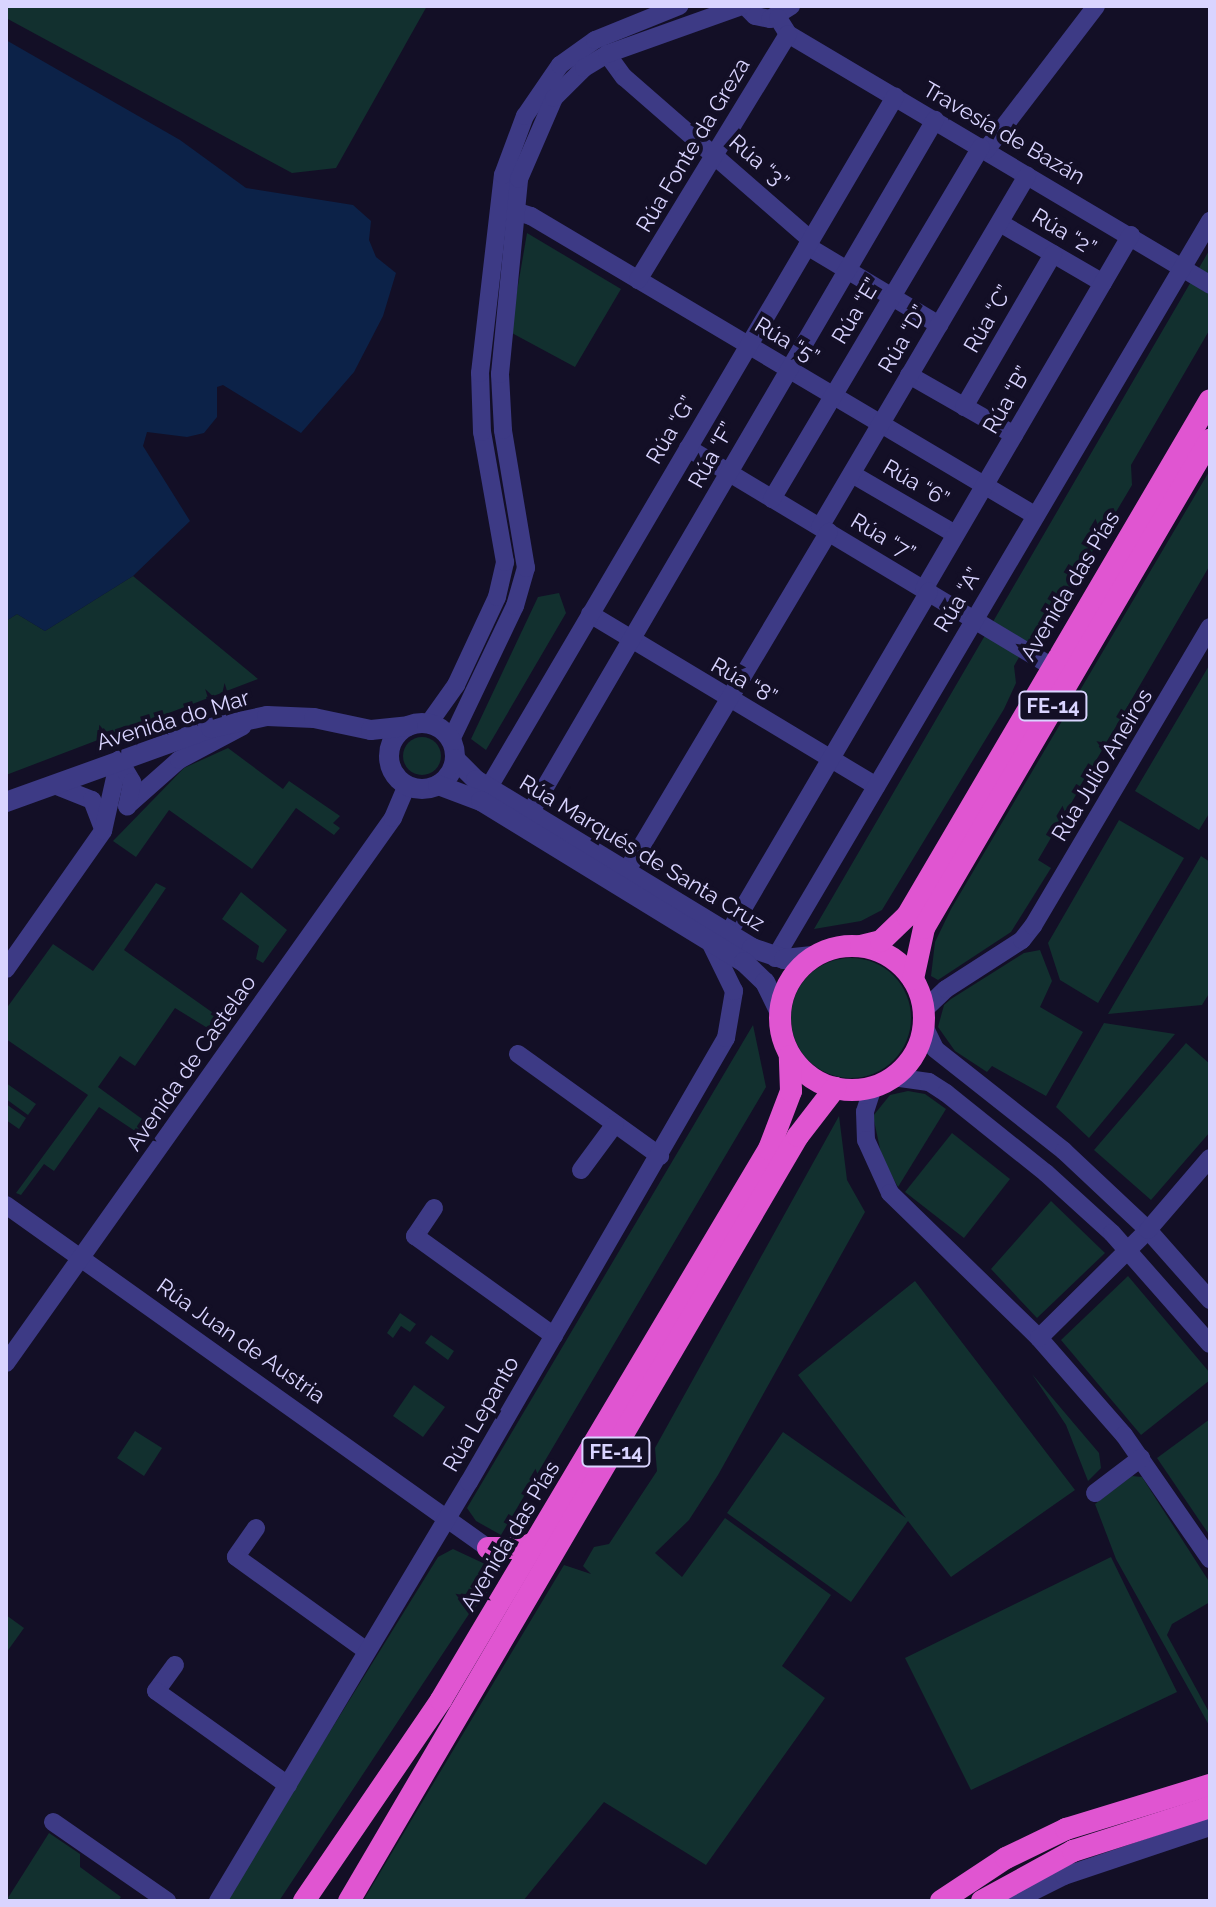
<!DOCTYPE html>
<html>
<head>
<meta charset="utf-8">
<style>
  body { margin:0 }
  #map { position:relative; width:1216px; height:1907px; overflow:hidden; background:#130f26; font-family:Raleway,sans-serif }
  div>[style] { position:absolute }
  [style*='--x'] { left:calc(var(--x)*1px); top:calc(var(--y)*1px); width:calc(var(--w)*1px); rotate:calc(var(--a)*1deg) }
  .green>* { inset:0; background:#12302f }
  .round { border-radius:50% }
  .water>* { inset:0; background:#0c2248 }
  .minor>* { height:18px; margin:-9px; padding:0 9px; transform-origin:9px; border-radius:9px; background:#3d3a85 }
  .tertiary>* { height:20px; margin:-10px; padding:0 10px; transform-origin:10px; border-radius:10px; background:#3d3a85 }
  .tertiary>.ring { margin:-10px; padding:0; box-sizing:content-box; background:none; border:20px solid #3d3a85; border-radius:50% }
  .trunk>* { height:22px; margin:-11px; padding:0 11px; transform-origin:11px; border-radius:11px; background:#e055d1 }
  .trunk>.ring { margin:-11px; padding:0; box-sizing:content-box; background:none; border:22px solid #e055d1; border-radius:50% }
  span { translate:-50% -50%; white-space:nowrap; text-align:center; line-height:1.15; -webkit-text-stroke:8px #130f26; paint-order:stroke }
  .shield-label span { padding:2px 6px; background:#130f26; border:2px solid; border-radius:6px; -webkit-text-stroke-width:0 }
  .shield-label { font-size:20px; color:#d9d4ff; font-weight:700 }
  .street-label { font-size:22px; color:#d9d4ff }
  .frame { position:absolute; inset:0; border:8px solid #d9d4ff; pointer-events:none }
</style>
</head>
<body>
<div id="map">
  <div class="green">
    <div style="clip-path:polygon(6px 6px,427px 6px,336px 168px,292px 173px,6px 18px)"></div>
    <div style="clip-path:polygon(527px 233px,621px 289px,575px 367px,510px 332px)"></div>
    <div style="clip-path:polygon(1210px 249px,1210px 329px,1131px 465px,1132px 485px,1046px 630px,1032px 635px,1014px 666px,1016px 683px,1004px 709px,882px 910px,861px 921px,814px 929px)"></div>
    <div style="clip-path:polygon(1210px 470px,1210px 565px,1038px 860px,1051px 868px,1011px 932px,938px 980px,931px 976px,935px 942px,951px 909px)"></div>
    <div style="clip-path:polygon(133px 576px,258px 679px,6px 775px,6px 621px,17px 614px,45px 631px)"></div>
    <div style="clip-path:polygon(559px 593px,566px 613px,486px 750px,471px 739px,538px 597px)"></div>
    <div style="clip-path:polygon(1210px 664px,1210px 812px,1199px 830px,1135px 791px)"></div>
    <div class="round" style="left:403px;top:737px;width:38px;height:38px"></div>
    <div style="clip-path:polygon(228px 748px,283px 789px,289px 781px,340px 816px,333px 823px,340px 828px,334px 835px,296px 808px,252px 869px,169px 810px,136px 857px,113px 841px,184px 768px)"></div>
    <div style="clip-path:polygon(1119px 820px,1184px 858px,1098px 1003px,1060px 980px,1048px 943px)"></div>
    <div style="clip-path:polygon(1201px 856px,1210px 862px,1210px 992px,1202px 1005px,1108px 1014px)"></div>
    <div style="clip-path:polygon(156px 883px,166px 888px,124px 950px,216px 1015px,244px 977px,251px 981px,214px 1032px,175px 1008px,135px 1066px,120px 1056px,98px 1087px,149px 1124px,141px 1135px,99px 1107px,54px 1171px,44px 1164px,21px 1195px,16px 1193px,88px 1095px,6px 1039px,6px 1009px,53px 944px,93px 971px)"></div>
    <div style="clip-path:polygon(241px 892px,287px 930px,263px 963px,256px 959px,259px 946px,222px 919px)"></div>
    <div style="clip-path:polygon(1040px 950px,1052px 981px,1040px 1007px,1083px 1032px,1046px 1096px,992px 1066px,987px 1072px,955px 1051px,938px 1027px,944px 1005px,951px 999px,1024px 953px)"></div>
    <div class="round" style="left:791px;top:958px;width:120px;height:120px"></div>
    <div style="clip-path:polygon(1104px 1023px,1175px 1034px,1089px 1138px,1056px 1107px)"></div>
    <div style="clip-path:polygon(753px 1025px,766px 1087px,501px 1535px,476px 1521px,467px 1508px)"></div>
    <div style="clip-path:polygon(1186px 1043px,1210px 1064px,1210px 1132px,1151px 1200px,1094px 1150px)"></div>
    <div style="clip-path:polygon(6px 1083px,36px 1104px,28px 1115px,6px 1099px)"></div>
    <div style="clip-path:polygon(908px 1091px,925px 1094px,946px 1109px,898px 1187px,882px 1158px,873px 1116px,890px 1095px)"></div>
    <div style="clip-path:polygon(6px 1104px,26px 1118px,19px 1129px,6px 1120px)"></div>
    <div style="clip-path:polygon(839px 1116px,847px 1180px,865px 1212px,718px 1475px,689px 1520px,655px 1553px,682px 1577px,725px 1518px,831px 1595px,782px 1666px,825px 1698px,706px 1865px,604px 1802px,523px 1901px,363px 1901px,564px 1565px,591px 1574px,583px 1566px,594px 1547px,609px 1544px,657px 1471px,655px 1448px)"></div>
    <div style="clip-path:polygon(952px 1133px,1010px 1179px,964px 1238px,905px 1192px)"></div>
    <div style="clip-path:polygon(1051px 1201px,1105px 1253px,1037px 1318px,991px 1269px)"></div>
    <div style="clip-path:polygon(1128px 1276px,1210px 1373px,1210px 1380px,1141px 1435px,1061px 1340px)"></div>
    <div style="clip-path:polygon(915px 1281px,1075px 1490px,951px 1577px,908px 1521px,851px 1602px,727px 1513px,783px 1432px,906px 1518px,798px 1375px)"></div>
    <div style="clip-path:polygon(400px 1313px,416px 1324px,410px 1332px,401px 1326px,393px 1338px,387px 1333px)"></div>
    <div style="clip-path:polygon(431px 1335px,454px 1351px,448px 1360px,425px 1343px)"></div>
    <div style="clip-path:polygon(1032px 1374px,1099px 1453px,1101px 1468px,1088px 1481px,1066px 1425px)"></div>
    <div style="clip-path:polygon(414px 1385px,445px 1407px,423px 1437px,393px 1416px)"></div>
    <div style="clip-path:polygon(1210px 1419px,1210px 1536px,1157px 1458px)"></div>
    <div style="clip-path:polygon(135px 1431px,162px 1448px,144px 1476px,117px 1458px)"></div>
    <div style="clip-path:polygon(1132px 1476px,1142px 1477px,1210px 1583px,1210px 1602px,1172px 1624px,1167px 1635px,1210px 1714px,1210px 1727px,1116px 1559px,1095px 1504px)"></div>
    <div style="clip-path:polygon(453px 1549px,485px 1564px,491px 1580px,486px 1596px,469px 1614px,279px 1901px,225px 1901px,438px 1557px)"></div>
    <div style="clip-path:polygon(1111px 1557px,1177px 1692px,971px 1790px,905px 1658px)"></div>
    <div style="clip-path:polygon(6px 1615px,24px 1628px,6px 1653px)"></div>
    <div style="clip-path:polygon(49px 1833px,80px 1854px,80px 1867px,121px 1897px,118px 1901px,6px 1901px)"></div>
  </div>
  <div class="water">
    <div style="clip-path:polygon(6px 40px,180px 140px,246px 188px,353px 205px,371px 221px,369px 240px,376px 257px,396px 273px,383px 316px,354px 372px,301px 433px,223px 385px,217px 387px,217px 417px,204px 433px,187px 437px,147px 432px,143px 446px,190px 521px,133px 576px,45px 631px,17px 614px,6px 621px)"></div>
  </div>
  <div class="minor">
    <div style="--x:745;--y:6;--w:14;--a:45"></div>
    <div style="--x:755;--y:16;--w:15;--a:11"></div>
    <div style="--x:770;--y:19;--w:25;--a:-32"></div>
    <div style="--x:778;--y:18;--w:19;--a:58"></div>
    <div style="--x:788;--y:34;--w:491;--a:30.7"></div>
    <div style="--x:607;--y:54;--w:29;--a:54"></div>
    <div style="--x:624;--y:77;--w:248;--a:41.1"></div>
    <div style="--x:986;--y:150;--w:181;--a:-52.6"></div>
    <div style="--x:512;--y:210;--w:20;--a:18"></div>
    <div style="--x:531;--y:216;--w:587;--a:30.71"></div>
    <div style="--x:1000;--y:223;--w:119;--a:30.2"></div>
    <div style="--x:807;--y:246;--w:154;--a:30.9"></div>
    <div style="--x:638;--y:280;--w:288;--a:-58.6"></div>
    <div style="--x:909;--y:375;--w:121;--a:29.7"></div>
    <div style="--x:964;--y:407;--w:177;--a:-59.8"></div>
    <div style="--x:688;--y:448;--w:425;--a:31"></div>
    <div style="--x:852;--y:474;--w:119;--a:30.2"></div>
    <div style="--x:772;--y:499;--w:409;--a:-59.3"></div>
    <div style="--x:820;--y:527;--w:408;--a:-59.5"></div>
    <div style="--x:924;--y:589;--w:410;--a:-59.7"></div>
    <div style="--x:590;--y:614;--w:334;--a:31"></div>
    <div style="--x:429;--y:723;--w:47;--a:-54.6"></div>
    <div style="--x:456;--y:685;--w:97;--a:-65"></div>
    <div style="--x:497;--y:597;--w:36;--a:-77"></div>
    <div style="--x:505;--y:562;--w:132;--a:-100"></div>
    <div style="--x:482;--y:432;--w:59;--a:-91.9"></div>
    <div style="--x:480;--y:373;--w:199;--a:-83.4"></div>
    <div style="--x:503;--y:175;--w:63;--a:-69.6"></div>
    <div style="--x:525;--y:116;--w:62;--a:-55.5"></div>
    <div style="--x:560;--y:65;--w:43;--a:-35.5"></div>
    <div style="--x:595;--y:40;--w:91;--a:-22"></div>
    <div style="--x:451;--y:740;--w:148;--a:-64.5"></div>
    <div style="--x:515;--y:606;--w:40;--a:-74"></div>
    <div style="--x:526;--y:568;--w:140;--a:-99.5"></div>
    <div style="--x:503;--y:430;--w:56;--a:-93.1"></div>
    <div style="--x:500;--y:374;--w:196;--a:-84.4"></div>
    <div style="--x:519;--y:179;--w:88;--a:-66.6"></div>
    <div style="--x:554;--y:98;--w:42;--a:-45"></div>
    <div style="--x:584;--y:68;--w:27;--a:-31"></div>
    <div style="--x:607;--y:54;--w:143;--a:-19.6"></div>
    <div style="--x:54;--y:785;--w:41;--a:21.5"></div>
    <div style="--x:92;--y:800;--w:31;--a:69"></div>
    <div style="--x:489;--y:787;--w:801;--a:-59.53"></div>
    <div style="--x:127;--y:806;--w:69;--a:-41.5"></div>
    <div style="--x:179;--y:760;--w:72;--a:-28"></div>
    <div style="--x:530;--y:813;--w:803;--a:-59.7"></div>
    <div style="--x:626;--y:872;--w:396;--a:-59.2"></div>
    <div style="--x:728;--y:934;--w:397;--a:-59.6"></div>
    <div style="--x:775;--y:958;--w:856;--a:-59.45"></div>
    <div style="--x:6;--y:969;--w:169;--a:-54.9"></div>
    <div style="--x:103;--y:831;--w:73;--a:-77.3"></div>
    <div style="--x:119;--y:760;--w:26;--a:59"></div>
    <div style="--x:132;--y:782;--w:25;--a:101"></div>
    <div style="--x:924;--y:1010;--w:30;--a:-44"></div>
    <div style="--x:946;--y:989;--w:90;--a:-32.8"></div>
    <div style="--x:1022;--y:940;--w:18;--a:-52"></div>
    <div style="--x:1033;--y:926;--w:347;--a:-59.4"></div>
    <div style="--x:924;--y:1026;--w:25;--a:64"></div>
    <div style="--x:935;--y:1049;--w:164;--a:38.3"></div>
    <div style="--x:1064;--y:1151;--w:115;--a:43.2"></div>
    <div style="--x:1148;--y:1230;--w:94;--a:48.5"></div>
    <div style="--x:518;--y:1054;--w:175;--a:35.7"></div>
    <div style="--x:893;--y:1077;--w:36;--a:8"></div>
    <div style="--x:929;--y:1082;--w:20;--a:33"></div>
    <div style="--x:946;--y:1093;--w:128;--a:38.7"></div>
    <div style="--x:1046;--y:1173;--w:89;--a:42.3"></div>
    <div style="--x:1112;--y:1233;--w:148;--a:48.6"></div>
    <div style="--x:873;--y:1087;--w:26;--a:108"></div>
    <div style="--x:865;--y:1112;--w:28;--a:88"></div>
    <div style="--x:866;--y:1140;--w:58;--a:65.6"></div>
    <div style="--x:890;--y:1193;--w:208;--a:44.2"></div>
    <div style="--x:1039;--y:1338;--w:129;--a:48.8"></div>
    <div style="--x:1124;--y:1435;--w:151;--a:55.3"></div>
    <div style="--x:581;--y:1170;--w:57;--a:-53.5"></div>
    <div style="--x:6;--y:1205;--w:592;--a:35.44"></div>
    <div style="--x:434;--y:1208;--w:34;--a:124"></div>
    <div style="--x:415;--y:1236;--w:171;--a:35.7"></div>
    <div style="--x:1039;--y:1338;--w:153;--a:-44.7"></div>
    <div style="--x:1148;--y:1230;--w:95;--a:-49.3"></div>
    <div style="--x:6;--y:1363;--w:668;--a:-54.62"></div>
    <div style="--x:393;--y:818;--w:36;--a:-67"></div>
    <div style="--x:1095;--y:1493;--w:58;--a:-37.3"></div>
    <div style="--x:256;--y:1528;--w:35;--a:125"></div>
    <div style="--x:236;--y:1557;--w:161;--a:35.7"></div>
    <div style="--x:175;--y:1665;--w:32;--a:126"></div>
    <div style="--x:156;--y:1691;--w:162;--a:35.5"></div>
    <div style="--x:53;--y:1822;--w:139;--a:34.7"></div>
    <div style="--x:218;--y:1901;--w:488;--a:-59.1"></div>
    <div style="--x:469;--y:1482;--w:513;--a:-59.94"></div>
    <div style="--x:726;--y:1038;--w:48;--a:-80.3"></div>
    <div style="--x:734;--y:991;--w:57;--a:-116.1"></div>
    <div style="--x:1014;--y:1901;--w:56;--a:-26.6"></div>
    <div style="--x:1064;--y:1876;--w:154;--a:-18.6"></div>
  </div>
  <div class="tertiary">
    <div class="ring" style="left:389px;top:723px;width:46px;height:46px"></div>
    <div style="--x:455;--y:759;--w:30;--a:45"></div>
    <div style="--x:476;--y:780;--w:323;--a:31.3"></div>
    <div style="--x:752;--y:948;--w:34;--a:19"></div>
    <div style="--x:784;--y:959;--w:31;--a:-6"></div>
    <div style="--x:438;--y:785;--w:46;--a:20.4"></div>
    <div style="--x:481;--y:801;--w:308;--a:31.5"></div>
    <div style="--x:744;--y:962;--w:29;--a:44"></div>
    <div style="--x:765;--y:982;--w:34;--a:64"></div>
    <div style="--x:6;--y:802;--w:218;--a:-19.8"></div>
    <div style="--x:211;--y:728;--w:57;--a:-12.1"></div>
    <div style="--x:267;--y:716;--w:47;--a:2.4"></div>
    <div style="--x:314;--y:718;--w:58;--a:11.9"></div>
    <div style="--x:371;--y:730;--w:37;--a:-6"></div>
  </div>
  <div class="trunk">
    <div class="ring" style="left:780px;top:946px;width:122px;height:122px"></div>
    <div style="--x:861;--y:946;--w:21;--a:-14"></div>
    <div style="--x:881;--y:941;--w:36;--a:-44"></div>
    <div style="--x:907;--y:916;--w:598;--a:-59.58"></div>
    <div style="--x:913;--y:979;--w:52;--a:-77.8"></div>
    <div style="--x:924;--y:928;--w:566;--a:-59.63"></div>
    <div style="--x:488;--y:1548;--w:34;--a:0"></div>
    <div style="--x:522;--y:1548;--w:15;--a:-23"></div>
    <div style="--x:304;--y:1901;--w:243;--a:-55.7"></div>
    <div style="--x:441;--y:1700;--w:641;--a:-59.24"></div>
    <div style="--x:769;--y:1149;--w:62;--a:-69.2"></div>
    <div style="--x:791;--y:1091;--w:35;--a:-92"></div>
    <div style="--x:349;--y:1901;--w:887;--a:-59.59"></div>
    <div style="--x:798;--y:1136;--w:61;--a:-52.4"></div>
    <div style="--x:941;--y:1901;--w:78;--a:-33.5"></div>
    <div style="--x:1006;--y:1858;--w:67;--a:-25.8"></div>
    <div style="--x:1066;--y:1829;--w:151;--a:-17"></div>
    <div style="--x:982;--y:1901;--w:104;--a:-28.8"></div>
    <div style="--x:1073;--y:1851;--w:144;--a:-17.8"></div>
  </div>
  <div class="shield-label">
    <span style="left:1053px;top:706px">FE-14</span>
    <span style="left:616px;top:1452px">FE-14</span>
  </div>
  <div class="street-label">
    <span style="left:1004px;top:133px;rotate:30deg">Travesía de Bazán</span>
    <span style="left:693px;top:145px;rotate:-59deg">Rúa Fonte da Greza</span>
    <span style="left:759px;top:162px;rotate:41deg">Rúa “3”</span>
    <span style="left:1064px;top:232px;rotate:31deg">Rúa “2”</span>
    <span style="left:856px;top:311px;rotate:-59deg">Rúa “E”</span>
    <span style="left:988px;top:319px;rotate:-60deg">Rúa “C”</span>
    <span style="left:903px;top:339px;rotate:-59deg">Rúa “D”</span>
    <span style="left:787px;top:341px;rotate:31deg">Rúa “5”</span>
    <span style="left:1007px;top:400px;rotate:-60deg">Rúa “B”</span>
    <span style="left:671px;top:430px;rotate:-59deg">Rúa “G”</span>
    <span style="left:712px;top:455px;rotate:-60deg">Rúa “F”</span>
    <span style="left:916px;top:483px;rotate:30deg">Rúa “6”</span>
    <span style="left:883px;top:537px;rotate:31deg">Rúa “7”</span>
    <span style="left:1070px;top:586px;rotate:-59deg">Avenida das Pías</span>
    <span style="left:958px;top:600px;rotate:-59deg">Rúa “A”</span>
    <span style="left:744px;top:681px;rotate:30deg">Rúa “8”</span>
    <span style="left:173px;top:720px;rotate:-17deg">Avenida do Mar</span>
    <span style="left:1102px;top:765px;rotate:-59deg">Rúa Julio Aneiros</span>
    <span style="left:642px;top:853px;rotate:31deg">Rúa Marqués de Santa Cruz</span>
    <span style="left:191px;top:1063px;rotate:-55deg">Avenida de Castelao</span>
    <span style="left:241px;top:1341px;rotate:35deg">Rúa Juan de Austria</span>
    <span style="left:481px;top:1414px;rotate:-60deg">Rúa Lepanto</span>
    <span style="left:510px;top:1536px;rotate:-59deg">Avenida das Pías</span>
  </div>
  <div class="frame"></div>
</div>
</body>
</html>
